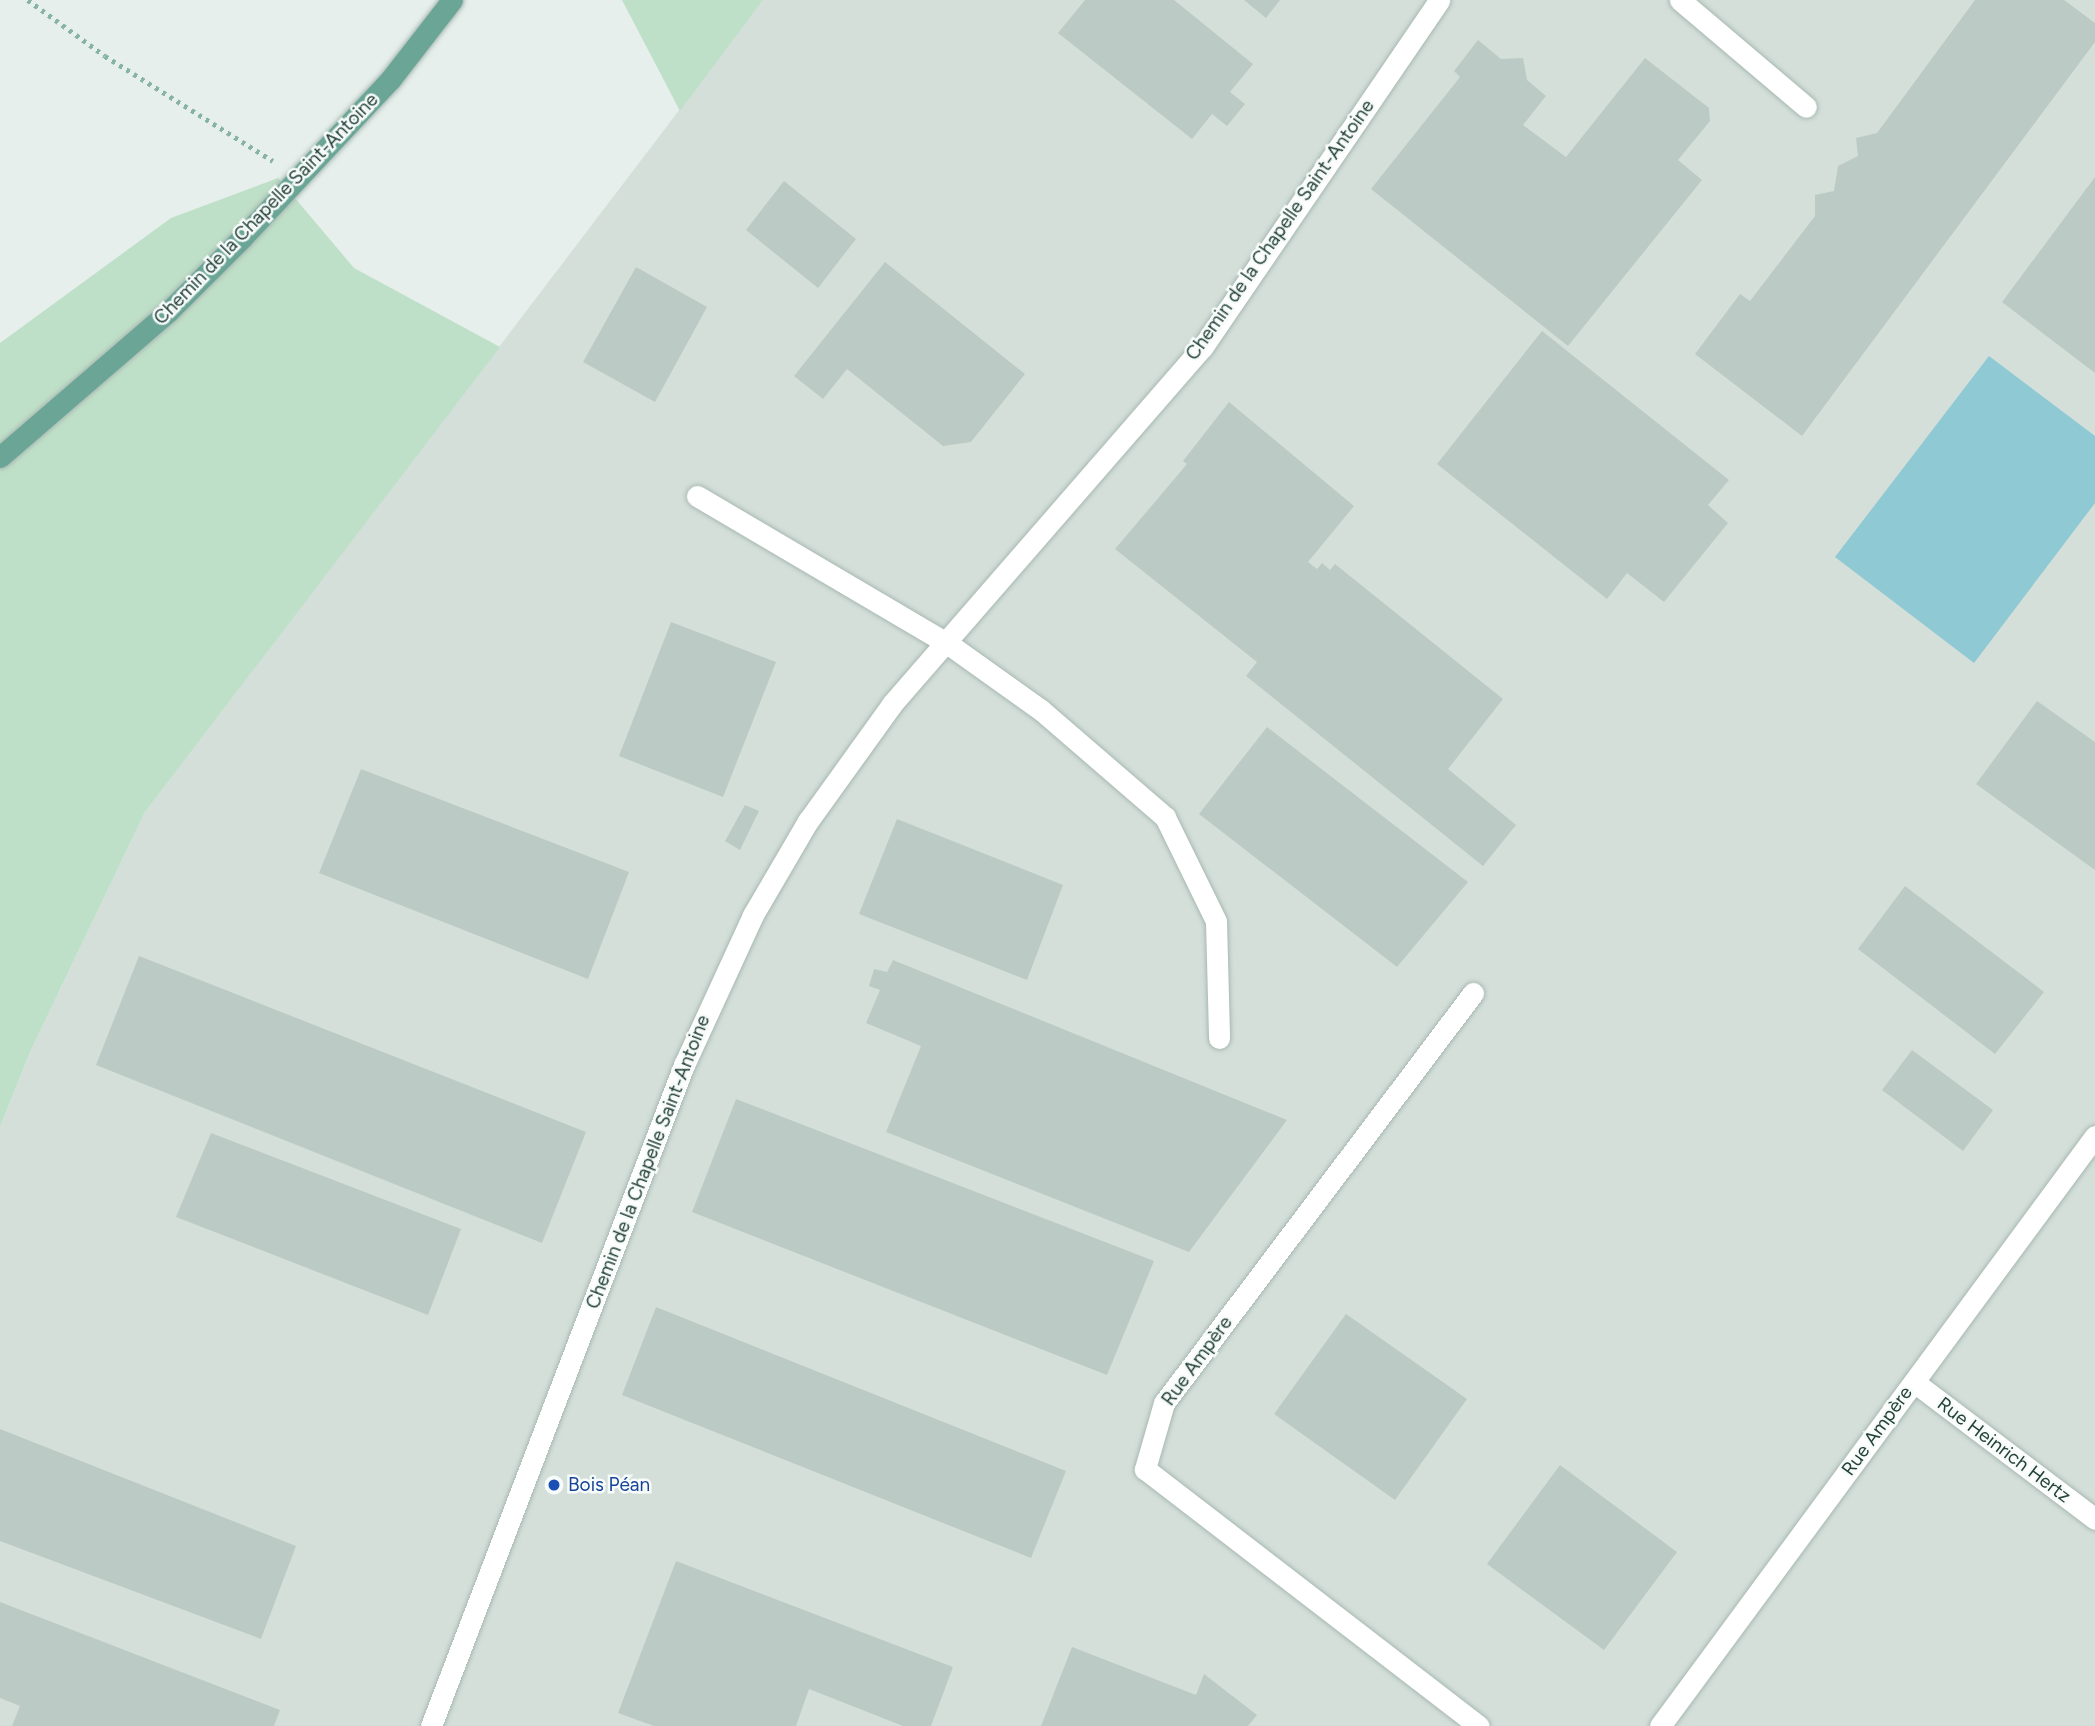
<!DOCTYPE html>
<html>
<head>
<meta charset="utf-8">
<style>
  body { margin:0 }
  #map { position:relative; width:2095px; height:1726px; overflow:hidden; background:#e6efeb; font-family:Figtree,sans-serif }
  div>[style] { position:absolute }
  [style*='--x'] { left:calc(var(--x)*1px); top:calc(var(--y)*1px); width:calc(var(--w)*1px); rotate:calc(var(--a)*1deg) }
  .built>* { inset:0; background:#d4dfda }
  .green>* { inset:0; background:#bfe0c8 }
  .water>* { inset:0; background:#8ec9d4 }
  .building>* { inset:0; background:#bbcac4 }
  .path>* { height:4.5px; margin-top:-2.25px; transform-origin:0; background:repeating-linear-gradient(90deg,#86b3a5 0 3.5px,transparent 0 8.5px) }
  .roads { filter:drop-shadow(0 0 2px #a8b8b2) drop-shadow(0 0 2px #a8b8b2) }
  .minor>* { height:21px; margin:-10.5px; padding:0 10.5px; transform-origin:10.5px; border-radius:10.5px; background:#fff }
  .major>* { height:21px; margin:-10.5px; padding:0 10.5px; transform-origin:10.5px; border-radius:10.5px; background:#6aa596 }
  .dots>* { width:19px; height:19px; translate:-50% -50%; box-sizing:border-box; border:4px solid #f7fbf9; border-radius:50% }
  span { translate:-50% -50%; white-space:nowrap; text-align:center; line-height:1.15; -webkit-text-stroke:5px #f7fbf9; paint-order:stroke }
  .street-label { font-size:19px; color:#24423a }
  .transit-label { font-size:19px; color:#164399 }
  .left { translate:0 -50%; text-align:left }
</style>
</head>
<body>
<div id="map">
  <div class="built">
    <div style="clip-path:polygon(763px 0,2095px 0,2095px 1726px,0 1726px,0 1127px,30px 1052px,145px 812px)"></div>
  </div>
  <div class="green">
    <div style="clip-path:polygon(622px 0,763px 0,680px 111px)"></div>
    <div style="clip-path:polygon(278px 178px,354px 268px,500px 347px,145px 812px,30px 1052px,0 1127px,0 343px,171px 218px)"></div>
  </div>
  <div class="water">
    <div style="clip-path:polygon(1989px 356px,2095px 436px,2095px 503px,1974px 663px,1835px 557px)"></div>
  </div>
  <div class="building">
    <div style="clip-path:polygon(1085px 0,1174px 0,1253px 64px,1230px 92px,1245px 104px,1227px 126px,1212px 114px,1192px 139px,1058px 33px)"></div>
    <div style="clip-path:polygon(1244px 0,1280px 0,1266px 18px)"></div>
    <div style="clip-path:polygon(1975px 0,2064px 0,2095px 23px,2095px 42px,1802px 436px,1695px 354px,1740px 294px,1750px 301px,1815px 216px,1815px 195px,1834px 191px,1838px 166px,1858px 156px,1856px 138px,1877px 133px)"></div>
    <div style="clip-path:polygon(1478px 40px,1501px 59px,1523px 58px,1527px 80px,1546px 96px,1523px 125px,1566px 157px,1645px 58px,1709px 108px,1710px 121px,1678px 160px,1702px 180px,1568px 346px,1371px 189px,1460px 77px,1454px 71px)"></div>
    <div style="clip-path:polygon(2095px 177px,2095px 373px,2002px 302px)"></div>
    <div style="clip-path:polygon(784px 181px,856px 239px,818px 288px,746px 230px)"></div>
    <div style="clip-path:polygon(885px 262px,1025px 374px,971px 442px,943px 446px,847px 369px,823px 399px,794px 376px)"></div>
    <div style="clip-path:polygon(636px 267px,707px 307px,655px 402px,583px 362px)"></div>
    <div style="clip-path:polygon(1542px 331px,1729px 480px,1708px 505px,1728px 523px,1664px 602px,1627px 573px,1607px 599px,1437px 464px)"></div>
    <div style="clip-path:polygon(1229px 402px,1354px 506px,1308px 562px,1317px 569px,1322px 563px,1330px 570px,1335px 564px,1503px 699px,1448px 769px,1516px 825px,1483px 866px,1246px 676px,1257px 662px,1115px 549px,1187px 464px,1183px 461px)"></div>
    <div style="clip-path:polygon(671px 622px,776px 662px,723px 797px,619px 756px)"></div>
    <div style="clip-path:polygon(2037px 701px,2095px 742px,2095px 870px,1976px 784px)"></div>
    <div style="clip-path:polygon(1267px 727px,1468px 882px,1397px 967px,1199px 814px)"></div>
    <div style="clip-path:polygon(361px 769px,629px 872px,588px 979px,319px 873px)"></div>
    <div style="clip-path:polygon(745px 805px,759px 811px,740px 850px,725px 841px)"></div>
    <div style="clip-path:polygon(897px 819px,1063px 885px,1027px 980px,859px 914px)"></div>
    <div style="clip-path:polygon(1905px 886px,2044px 992px,1995px 1054px,1858px 949px)"></div>
    <div style="clip-path:polygon(139px 956px,586px 1132px,542px 1243px,96px 1065px)"></div>
    <div style="clip-path:polygon(893px 960px,1287px 1120px,1189px 1252px,886px 1132px,921px 1046px,866px 1023px,880px 990px,869px 986px,874px 969px,887px 972px)"></div>
    <div style="clip-path:polygon(1912px 1050px,1993px 1110px,1963px 1151px,1882px 1090px)"></div>
    <div style="clip-path:polygon(736px 1099px,1154px 1261px,1107px 1375px,692px 1212px)"></div>
    <div style="clip-path:polygon(211px 1133px,461px 1229px,428px 1315px,176px 1217px)"></div>
    <div style="clip-path:polygon(656px 1307px,1066px 1471px,1031px 1558px,622px 1395px)"></div>
    <div style="clip-path:polygon(1346px 1314px,1467px 1399px,1395px 1500px,1274px 1414px)"></div>
    <div style="clip-path:polygon(0 1429px,296px 1546px,261px 1639px,0 1541px)"></div>
    <div style="clip-path:polygon(1560px 1465px,1677px 1552px,1604px 1650px,1487px 1564px)"></div>
    <div style="clip-path:polygon(676px 1561px,953px 1667px,931px 1726px,903px 1726px,809px 1689px,796px 1726px,654px 1726px,618px 1713px)"></div>
    <div style="clip-path:polygon(0 1602px,280px 1710px,274px 1726px,12px 1726px,20px 1706px,0 1698px)"></div>
    <div style="clip-path:polygon(1072px 1647px,1196px 1695px,1204px 1674px,1257px 1715px,1248px 1726px,1041px 1726px)"></div>
  </div>
  <div class="path">
    <div style="--x:28;--y:0;--w:95;--a:36"></div>
    <div style="--x:105;--y:56;--w:198;--a:32"></div>
  </div>
  <div class="roads">
    <div class="minor">
      <div style="--x:1680;--y:0;--w:165;--a:40.3"></div>
      <div style="--x:697;--y:496;--w:290;--a:30.5"></div>
      <div style="--x:947;--y:643;--w:115;--a:35.5"></div>
      <div style="--x:1041;--y:710;--w:164;--a:40.8"></div>
      <div style="--x:1165;--y:817;--w:116;--a:63.9"></div>
      <div style="--x:1216;--y:921;--w:117;--a:88.5"></div>
      <div style="--x:1473;--y:993;--w:513;--a:127"></div>
      <div style="--x:1164;--y:1403;--w:69;--a:106.1"></div>
      <div style="--x:1145;--y:1469;--w:421;--a:37.6"></div>
      <div style="--x:1914;--y:1382;--w:227;--a:37.1"></div>
      <div style="--x:431;--y:1726;--w:708;--a:-69.06"></div>
      <div style="--x:684;--y:1065;--w:165;--a:-65.3"></div>
      <div style="--x:753;--y:915;--w:109;--a:-59.7"></div>
      <div style="--x:808;--y:821;--w:144;--a:-54.3"></div>
      <div style="--x:892;--y:704;--w:472;--a:-49"></div>
      <div style="--x:1202;--y:348;--w:421;--a:-55.7"></div>
      <div style="--x:1660;--y:1726;--w:733;--a:-53.6"></div>
    </div>
    <div class="major">
      <div style="--x:0;--y:457;--w:223;--a:-40.8"></div>
      <div style="--x:169;--y:311;--w:103;--a:-45"></div>
      <div style="--x:242;--y:238;--w:216;--a:-46.9"></div>
      <div style="--x:390;--y:80;--w:101;--a:-52.2"></div>
    </div>
  </div>
  <div class="dots">
    <div style="left:554px;top:1485px;background:#1a4fb4"></div>
  </div>
  <div class="street-label">
    <span style="left:266px;top:209px;rotate:-46deg">Chemin de la Chapelle Saint-Antoine</span>
    <span style="left:1280px;top:230px;rotate:-55deg">Chemin de la Chapelle Saint-Antoine</span>
    <span style="left:648px;top:1162px;rotate:-69deg">Chemin de la Chapelle Saint-Antoine</span>
    <span style="left:1197px;top:1361px;rotate:-54deg">Rue Ampère</span>
    <span style="left:1877px;top:1431px;rotate:-54deg">Rue Ampère</span>
    <span style="left:2004px;top:1450px;rotate:37deg">Rue Heinrich Hertz</span>
  </div>
  <div class="transit-label">
    <span class="left" style="left:568px;top:1485px">Bois Péan</span>
  </div>
</div>
</body>
</html>
